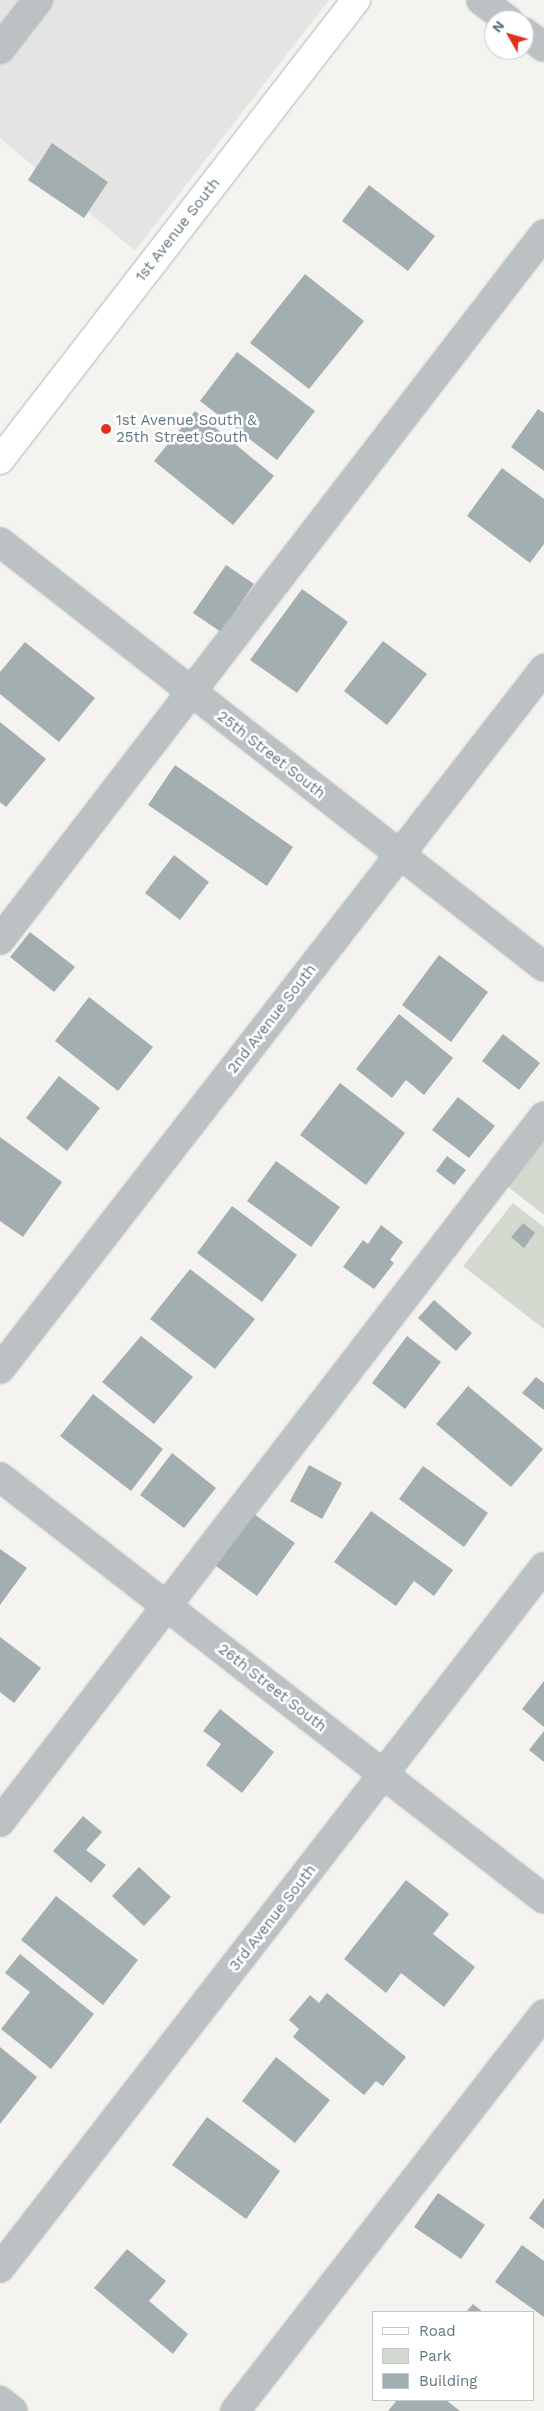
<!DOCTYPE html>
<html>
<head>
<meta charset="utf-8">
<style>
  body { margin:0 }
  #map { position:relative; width:544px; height:2411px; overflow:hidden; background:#f4f3ef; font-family:"Work Sans",sans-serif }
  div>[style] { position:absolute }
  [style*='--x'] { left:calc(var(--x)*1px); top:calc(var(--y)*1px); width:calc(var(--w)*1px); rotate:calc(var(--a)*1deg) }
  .built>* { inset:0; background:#e4e5e3 }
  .green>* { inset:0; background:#d4d9cf }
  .building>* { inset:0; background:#a3aeb1 }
  .roads { filter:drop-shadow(0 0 1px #aeb4b7) drop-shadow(0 0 1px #aeb4b7) }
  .minor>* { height:28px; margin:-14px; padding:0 14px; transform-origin:14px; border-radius:14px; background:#bcc2c4 }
  .major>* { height:28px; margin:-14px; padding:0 14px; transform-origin:14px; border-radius:14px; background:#fff }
  .dots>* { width:14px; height:14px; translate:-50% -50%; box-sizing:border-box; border:2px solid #fff; border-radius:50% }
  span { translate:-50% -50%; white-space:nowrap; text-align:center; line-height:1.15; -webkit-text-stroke:5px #fff; paint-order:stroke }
  .street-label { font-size:15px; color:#627881 }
  .poi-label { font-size:15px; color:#627881 }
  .left { translate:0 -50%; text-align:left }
  .legend { position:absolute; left:372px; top:2311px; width:162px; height:90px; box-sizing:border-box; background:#fff; border:1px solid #c0c9cd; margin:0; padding:6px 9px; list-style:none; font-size:15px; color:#627881 }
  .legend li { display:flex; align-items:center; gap:10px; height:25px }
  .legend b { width:25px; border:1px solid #c0c9cd }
  .north { position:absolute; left:484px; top:10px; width:50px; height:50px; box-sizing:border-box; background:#fff; border:1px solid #c0c9cd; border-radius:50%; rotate:308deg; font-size:14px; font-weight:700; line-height:20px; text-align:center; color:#627881 }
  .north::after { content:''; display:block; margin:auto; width:18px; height:22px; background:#e5301e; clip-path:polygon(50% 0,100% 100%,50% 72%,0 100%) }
</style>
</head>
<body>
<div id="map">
  <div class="built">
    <div style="clip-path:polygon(0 0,329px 0,135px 251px,0 138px)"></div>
  </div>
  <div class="green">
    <div style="clip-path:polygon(544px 1137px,544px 1215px,507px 1186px)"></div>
    <div style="clip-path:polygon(513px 1203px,544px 1227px,544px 1329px,463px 1266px)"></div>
  </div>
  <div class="building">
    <div style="clip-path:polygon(52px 143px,108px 182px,84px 218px,28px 180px)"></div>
    <div style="clip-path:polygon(369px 185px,435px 236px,408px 271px,342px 221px)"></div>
    <div style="clip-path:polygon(305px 274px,364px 321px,309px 389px,250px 343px)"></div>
    <div style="clip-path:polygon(237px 352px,315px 411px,277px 460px,200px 401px)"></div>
    <div style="clip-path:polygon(538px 409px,544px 413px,544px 471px,511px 447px)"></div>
    <div style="clip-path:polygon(195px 411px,274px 476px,233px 525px,154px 461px)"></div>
    <div style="clip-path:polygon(502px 468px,544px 499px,544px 544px,530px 563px,467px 516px)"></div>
    <div style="clip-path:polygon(226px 565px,254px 584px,221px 632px,193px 613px)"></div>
    <div style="clip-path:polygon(302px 589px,348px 622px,297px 693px,250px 660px)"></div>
    <div style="clip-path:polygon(383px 641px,427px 674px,387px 725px,344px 691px)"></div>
    <div style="clip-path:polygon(25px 642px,95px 698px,59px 742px,0 694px,0 672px)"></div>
    <div style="clip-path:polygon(0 722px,46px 759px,6px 807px,0 802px)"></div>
    <div style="clip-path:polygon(175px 765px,293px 847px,267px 886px,148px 805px)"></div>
    <div style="clip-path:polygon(174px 855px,209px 882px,180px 920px,145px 893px)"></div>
    <div style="clip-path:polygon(30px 932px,75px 967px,54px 992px,10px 957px)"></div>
    <div style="clip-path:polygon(439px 955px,488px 992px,451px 1042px,402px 1005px)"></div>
    <div style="clip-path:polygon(89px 997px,153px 1047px,118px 1091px,55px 1041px)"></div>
    <div style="clip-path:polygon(399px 1014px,453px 1058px,424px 1095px,406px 1080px,392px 1098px,356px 1069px)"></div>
    <div style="clip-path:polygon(503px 1034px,540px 1063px,519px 1090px,482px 1061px)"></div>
    <div style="clip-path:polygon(59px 1076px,100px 1108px,67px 1151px,26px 1118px)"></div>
    <div style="clip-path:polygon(340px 1083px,405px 1133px,366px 1185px,300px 1135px)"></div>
    <div style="clip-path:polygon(458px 1097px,495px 1126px,469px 1158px,432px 1130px)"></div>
    <div style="clip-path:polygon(0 1137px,62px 1182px,23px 1237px,0 1221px)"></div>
    <div style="clip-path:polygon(447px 1156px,466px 1170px,454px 1185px,436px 1171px)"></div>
    <div style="clip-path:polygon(276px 1161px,340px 1207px,311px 1247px,247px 1201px)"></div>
    <div style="clip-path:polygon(232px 1206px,297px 1255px,262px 1302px,197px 1253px)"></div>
    <div style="clip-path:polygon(523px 1223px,535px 1233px,524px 1248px,511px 1237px)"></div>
    <div style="clip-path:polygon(381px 1225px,403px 1242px,390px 1260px,394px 1263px,374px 1289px,343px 1267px,363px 1240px,368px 1244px)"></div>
    <div style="clip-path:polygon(190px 1269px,255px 1319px,215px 1369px,150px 1319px)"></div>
    <div style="clip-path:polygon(434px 1300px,472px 1333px,456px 1351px,418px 1318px)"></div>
    <div style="clip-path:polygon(141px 1336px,193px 1377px,154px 1424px,102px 1382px)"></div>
    <div style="clip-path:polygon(407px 1336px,441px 1362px,405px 1409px,372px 1383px)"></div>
    <div style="clip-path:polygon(536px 1377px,544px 1383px,544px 1410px,522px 1393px)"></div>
    <div style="clip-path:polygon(468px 1386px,543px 1449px,511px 1487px,436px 1424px)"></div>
    <div style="clip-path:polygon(93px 1394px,163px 1449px,131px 1491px,60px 1436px)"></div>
    <div style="clip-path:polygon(172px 1453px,216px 1488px,184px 1528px,140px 1495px)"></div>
    <div style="clip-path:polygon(309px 1465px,342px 1483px,322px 1519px,290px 1501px)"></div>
    <div style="clip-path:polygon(423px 1466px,488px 1513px,464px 1547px,399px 1499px)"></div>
    <div style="clip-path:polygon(371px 1511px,453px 1570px,434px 1596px,414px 1581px,396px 1606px,334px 1562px)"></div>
    <div style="clip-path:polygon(254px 1514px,295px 1543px,257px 1596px,216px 1566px)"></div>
    <div style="clip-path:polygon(0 1549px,27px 1568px,0 1605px)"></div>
    <div style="clip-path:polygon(0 1637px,41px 1668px,14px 1703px,0 1692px)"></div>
    <div style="clip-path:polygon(544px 1681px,544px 1727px,522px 1709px)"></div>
    <div style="clip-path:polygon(220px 1709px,274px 1752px,242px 1793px,206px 1765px,221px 1744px,203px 1731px)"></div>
    <div style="clip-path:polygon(544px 1731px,544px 1762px,529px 1750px)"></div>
    <div style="clip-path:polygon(83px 1816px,102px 1832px,86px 1850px,106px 1865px,91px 1883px,53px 1851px)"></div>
    <div style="clip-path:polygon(139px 1867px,171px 1897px,144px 1926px,112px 1896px)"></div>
    <div style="clip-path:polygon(406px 1880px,449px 1914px,433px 1934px,475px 1967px,444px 2007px,401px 1973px,386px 1993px,344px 1959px)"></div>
    <div style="clip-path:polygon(56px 1896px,138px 1960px,103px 2005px,21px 1940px)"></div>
    <div style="clip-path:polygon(20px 1954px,94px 2014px,51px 2069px,1px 2029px,30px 1992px,5px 1973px)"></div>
    <div style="clip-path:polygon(327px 1993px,406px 2057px,383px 2086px,376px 2081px,364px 2095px,293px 2037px,299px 2029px,289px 2020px,310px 1995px,319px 2003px)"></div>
    <div style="clip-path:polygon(0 2047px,37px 2077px,0 2124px)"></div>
    <div style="clip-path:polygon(276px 2057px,330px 2100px,295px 2143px,242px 2101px)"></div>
    <div style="clip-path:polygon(207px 2117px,280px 2171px,246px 2219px,172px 2165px)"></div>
    <div style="clip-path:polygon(438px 2193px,485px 2225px,461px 2259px,414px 2227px)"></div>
    <div style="clip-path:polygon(544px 2198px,544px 2229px,529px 2218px)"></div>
    <div style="clip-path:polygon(522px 2245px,544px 2261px,544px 2317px,495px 2282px)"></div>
    <div style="clip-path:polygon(127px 2249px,166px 2281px,149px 2301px,188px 2334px,173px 2354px,94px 2288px)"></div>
    <div style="clip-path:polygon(473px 2304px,483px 2312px,466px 2312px)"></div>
    <div style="clip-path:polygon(397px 2400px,446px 2400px,460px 2411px,388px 2411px)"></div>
  </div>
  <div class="roads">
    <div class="minor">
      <div style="--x:481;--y:0;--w:34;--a:37"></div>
      <div style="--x:524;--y:32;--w:25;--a:37"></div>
      <div style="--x:0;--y:49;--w:62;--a:-52.2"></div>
      <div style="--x:0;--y:542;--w:690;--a:38"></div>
      <div style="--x:0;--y:940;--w:891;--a:-52.38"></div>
      <div style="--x:0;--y:1369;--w:887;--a:-52.15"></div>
      <div style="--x:0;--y:1477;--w:688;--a:37.8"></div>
      <div style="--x:0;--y:1822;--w:891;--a:-52.38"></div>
      <div style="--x:0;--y:2268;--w:887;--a:-52.19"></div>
      <div style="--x:0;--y:2401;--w:16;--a:38"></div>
      <div style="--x:235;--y:2411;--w:503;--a:-52.11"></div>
    </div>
    <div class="major">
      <div style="--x:0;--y:460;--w:582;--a:-52.26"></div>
    </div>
  </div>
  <div class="dots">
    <div style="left:106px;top:429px;background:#e5301e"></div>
  </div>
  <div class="street-label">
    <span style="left:178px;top:230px;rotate:-52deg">1st Avenue South</span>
    <span style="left:271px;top:755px;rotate:38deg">25th Street South</span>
    <span style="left:272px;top:1019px;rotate:-52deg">2nd Avenue South</span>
    <span style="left:272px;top:1688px;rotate:38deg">26th Street South</span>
    <span style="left:273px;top:1918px;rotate:-52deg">3rd Avenue South</span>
  </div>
  <div class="poi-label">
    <span class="left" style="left:116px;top:429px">1st Avenue South &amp;<br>25th Street South</span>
  </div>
  <ul class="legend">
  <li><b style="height:6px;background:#fff"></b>Road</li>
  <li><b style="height:14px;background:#d4d9cf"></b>Park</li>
  <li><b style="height:14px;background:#a3aeb1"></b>Building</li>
  </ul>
  <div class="north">N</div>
</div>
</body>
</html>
